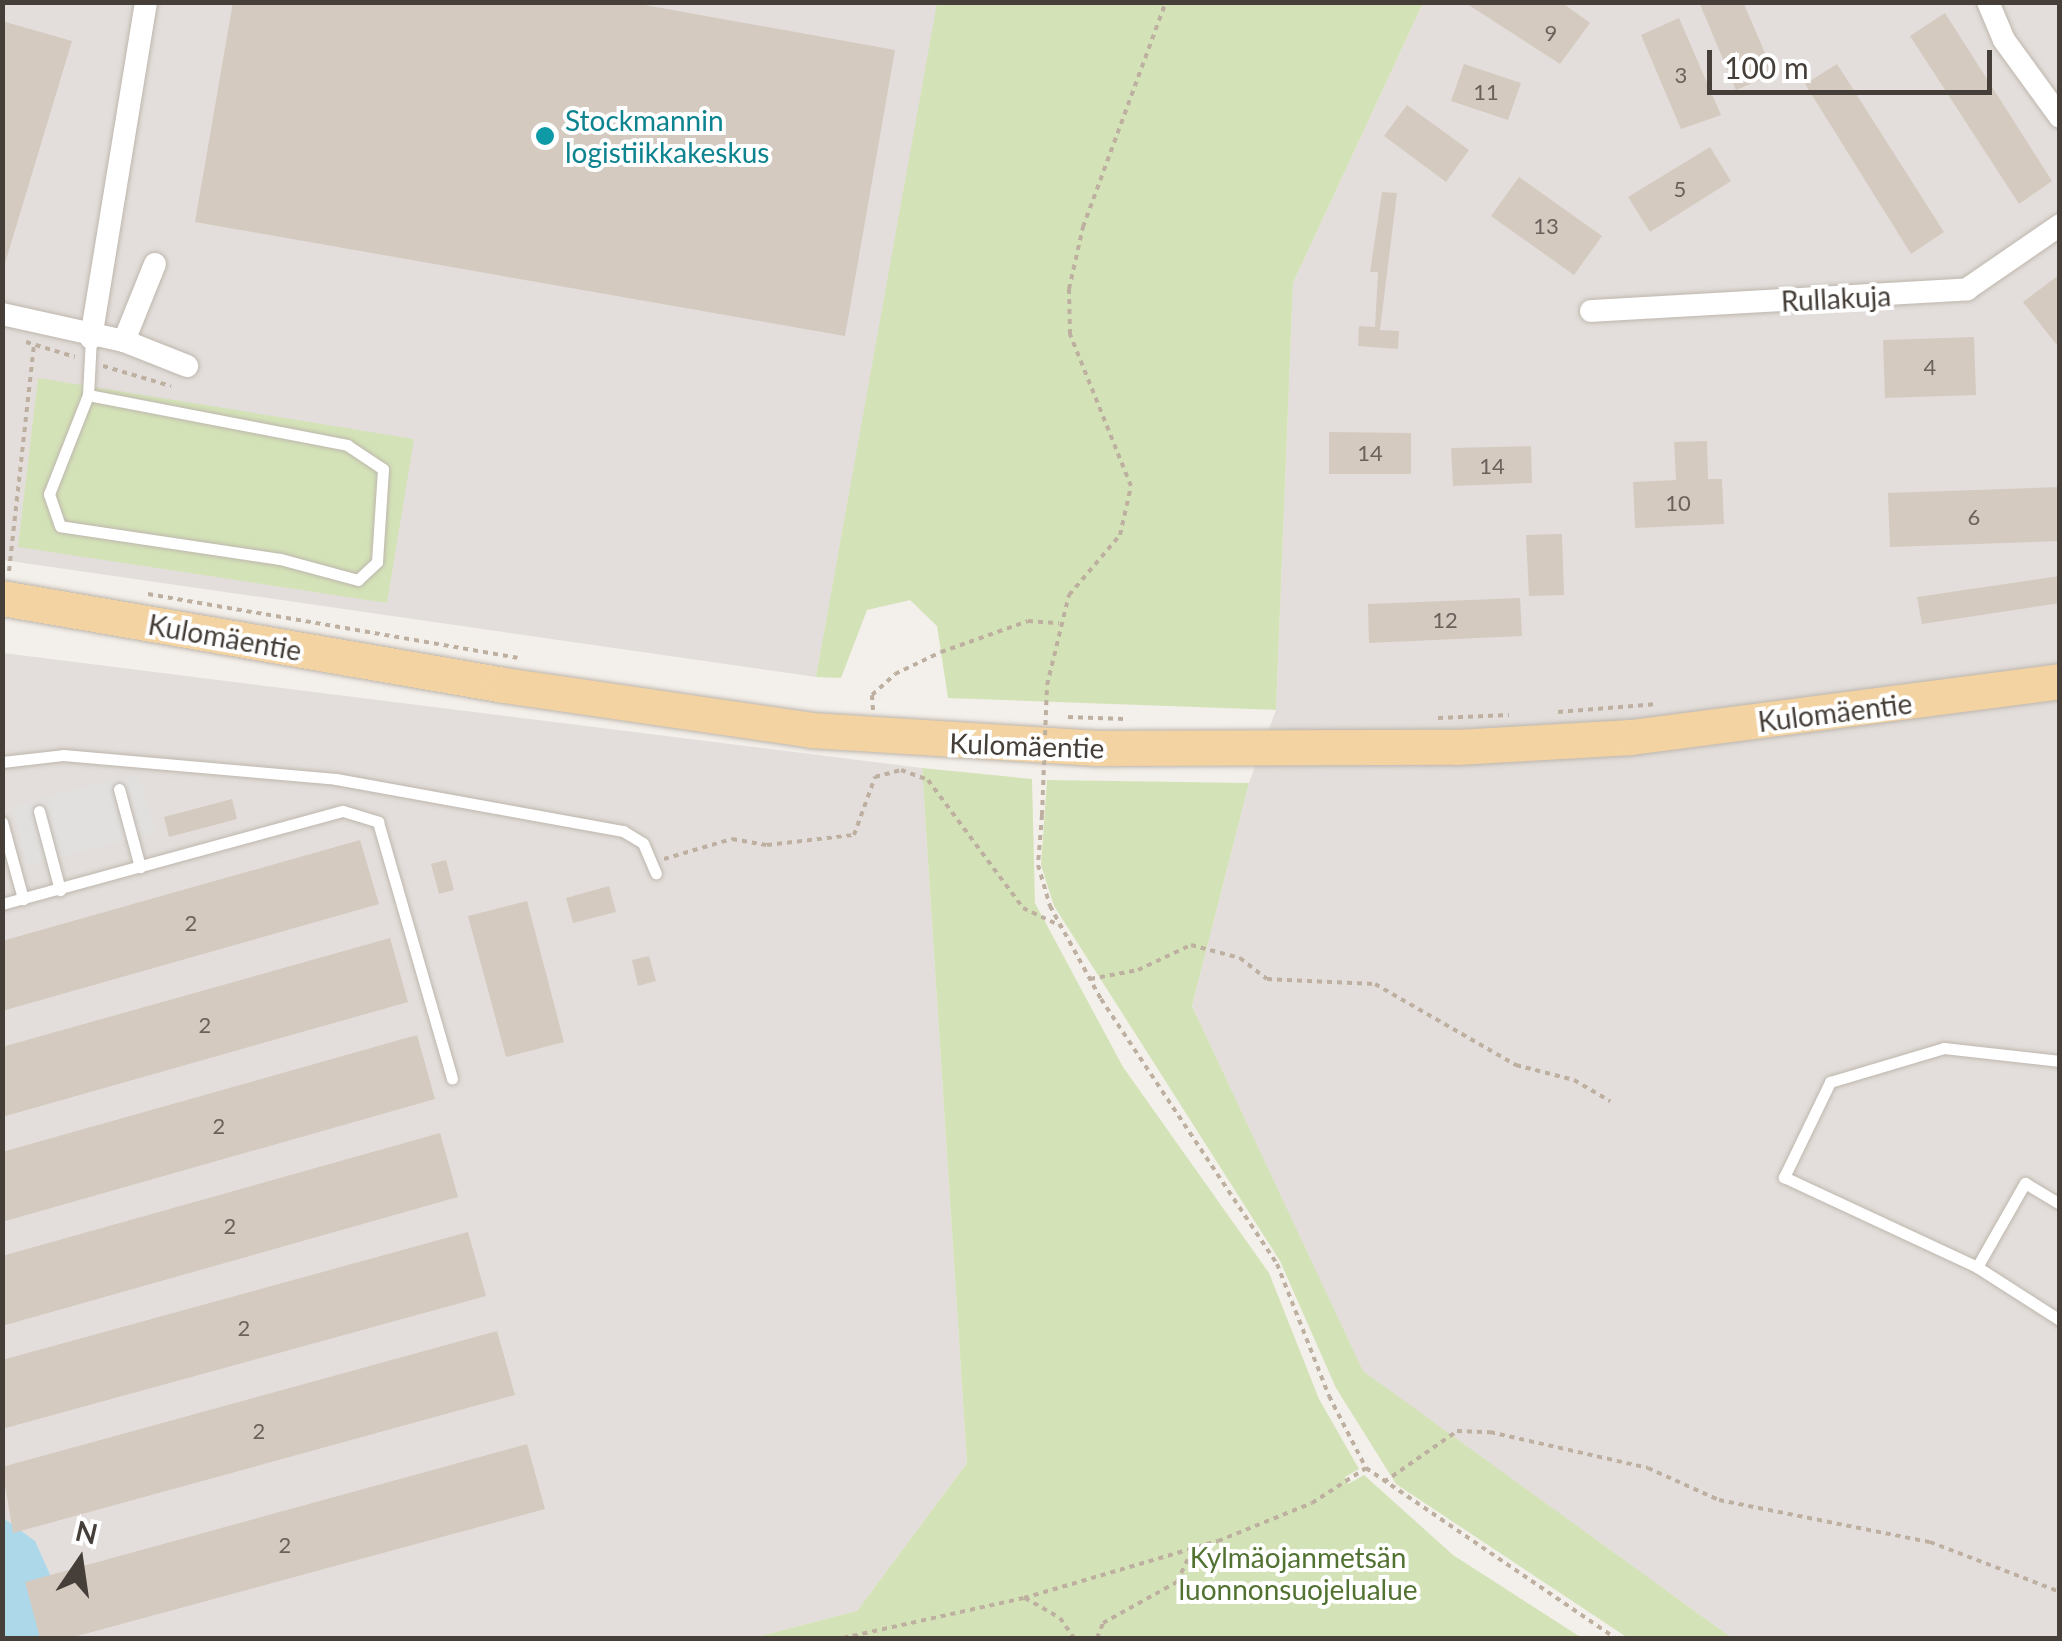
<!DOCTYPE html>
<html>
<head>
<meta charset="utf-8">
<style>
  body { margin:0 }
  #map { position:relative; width:2062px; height:1641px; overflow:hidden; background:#f3efea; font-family:Lato,sans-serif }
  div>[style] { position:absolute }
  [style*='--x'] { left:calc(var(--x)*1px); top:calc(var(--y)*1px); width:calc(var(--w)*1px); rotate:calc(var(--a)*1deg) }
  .industrial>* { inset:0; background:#e3dedb }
  .green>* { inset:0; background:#d4e3b7 }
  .parking>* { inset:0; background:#e2e0de }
  .water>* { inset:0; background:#add8e9 }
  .building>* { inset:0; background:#d4cac0 }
  .path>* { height:4px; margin-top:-2px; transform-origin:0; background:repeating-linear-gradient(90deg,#beb0a0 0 5px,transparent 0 10px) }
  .roads { filter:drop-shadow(0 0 2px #beb6ad) drop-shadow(0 0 2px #beb6ad) }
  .service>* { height:11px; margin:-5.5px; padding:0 5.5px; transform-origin:5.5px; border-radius:5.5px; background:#fff }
  .minor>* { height:22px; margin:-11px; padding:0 11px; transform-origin:11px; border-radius:11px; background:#fff }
  .primary>* { height:35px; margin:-17.5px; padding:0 17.5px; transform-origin:17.5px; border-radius:17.5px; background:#f4d3a2 }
  .path-bridge>* { height:4px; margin-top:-2px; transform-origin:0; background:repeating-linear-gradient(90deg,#beb0a0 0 5px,transparent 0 10px) }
  .dots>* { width:28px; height:28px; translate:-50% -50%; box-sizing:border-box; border:5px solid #fff; border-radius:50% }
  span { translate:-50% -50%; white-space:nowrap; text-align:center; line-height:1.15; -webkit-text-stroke:8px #fff; paint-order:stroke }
  .number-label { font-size:22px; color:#6a625b }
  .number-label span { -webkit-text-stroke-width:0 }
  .culture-label { font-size:28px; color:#0d838f }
  .left { translate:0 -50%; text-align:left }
  .street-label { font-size:28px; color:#463f39 }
  .park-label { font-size:28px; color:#527232 }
  .frame { position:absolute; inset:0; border:5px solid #463f39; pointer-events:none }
  .north { position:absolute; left:30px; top:1511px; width:100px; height:100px; -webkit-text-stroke:8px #fff; paint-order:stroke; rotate:13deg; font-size:28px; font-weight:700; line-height:40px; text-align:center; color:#463f39 }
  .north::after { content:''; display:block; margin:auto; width:35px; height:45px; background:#463f39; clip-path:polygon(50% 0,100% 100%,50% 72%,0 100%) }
  .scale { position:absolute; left:1707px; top:50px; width:285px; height:45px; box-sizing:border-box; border:5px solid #463f39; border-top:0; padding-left:12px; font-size:30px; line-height:35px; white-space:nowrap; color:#463f39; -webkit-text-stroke:8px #fff; paint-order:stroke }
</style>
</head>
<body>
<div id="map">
  <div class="industrial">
    <div style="clip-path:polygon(2px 3px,939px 3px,816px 677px,3px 560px)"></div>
    <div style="clip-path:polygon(1423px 3px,2059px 3px,2059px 1638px,1732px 1638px,1363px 1372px,1192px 1006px,1249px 783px,1276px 710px,1293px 283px)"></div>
    <div style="clip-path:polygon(3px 653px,922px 768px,967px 1463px,857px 1611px,752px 1638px,3px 1638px)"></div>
  </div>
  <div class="green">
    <div style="clip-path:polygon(937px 3px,1423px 3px,1293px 283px,1276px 710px,948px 698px,937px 626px,910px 600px,867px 610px,841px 678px,816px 677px)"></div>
    <div style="clip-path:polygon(38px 378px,414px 439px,387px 603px,18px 547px)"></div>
    <div style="clip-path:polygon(922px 768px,1032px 779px,1035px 903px,1123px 1067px,1269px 1273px,1319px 1399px,1359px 1469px,1345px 1477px,1348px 1484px,1364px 1475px,1453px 1555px,1582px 1638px,752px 1638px,857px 1611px,967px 1463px)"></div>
    <div style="clip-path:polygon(1047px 780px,1249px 783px,1192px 1006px,1363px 1371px,1732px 1638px,1628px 1638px,1396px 1484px,1336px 1388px,1280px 1261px,1054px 906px,1041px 865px)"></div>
  </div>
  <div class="parking">
    <div style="clip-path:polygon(123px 777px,140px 777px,156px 832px,27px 866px,12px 806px)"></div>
  </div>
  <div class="water">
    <div style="clip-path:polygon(2px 1517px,35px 1541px,52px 1579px,53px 1638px,3px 1638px)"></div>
  </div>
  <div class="building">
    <div style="clip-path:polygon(233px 2px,628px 2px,895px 50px,845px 336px,195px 222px)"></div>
    <div style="clip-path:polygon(1464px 2px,1561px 2px,1590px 23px,1560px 64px)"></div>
    <div style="clip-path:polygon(1699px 2px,1743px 2px,1774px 74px,1736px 90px)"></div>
    <div style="clip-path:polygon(1945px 13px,2052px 181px,2019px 204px,1910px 36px)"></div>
    <div style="clip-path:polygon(1679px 18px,1721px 115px,1681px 129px,1641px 35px)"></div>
    <div style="clip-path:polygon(2px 21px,72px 41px,3px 270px,2px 270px)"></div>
    <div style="clip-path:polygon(1464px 64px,1521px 83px,1508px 120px,1451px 101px)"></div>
    <div style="clip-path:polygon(1837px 64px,1944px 232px,1911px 254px,1805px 84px)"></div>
    <div style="clip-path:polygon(1407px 105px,1469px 150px,1446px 182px,1384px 136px)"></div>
    <div style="clip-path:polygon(1710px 147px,1731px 181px,1650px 232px,1628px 197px)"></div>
    <div style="clip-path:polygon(1519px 177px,1602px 236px,1574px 275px,1491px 216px)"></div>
    <div style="clip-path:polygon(1382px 192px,1397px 193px,1380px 330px,1399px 331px,1398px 349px,1358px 346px,1359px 326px,1375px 327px,1378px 272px,1370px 272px)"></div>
    <div style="clip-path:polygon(2060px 274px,2060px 341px,2056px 344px,2023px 302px)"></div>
    <div style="clip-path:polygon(1974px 337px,1976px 395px,1885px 398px,1883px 340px)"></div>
    <div style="clip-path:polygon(1329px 432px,1411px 433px,1411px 474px,1329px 474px)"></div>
    <div style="clip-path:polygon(1707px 441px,1708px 479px,1722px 479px,1724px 524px,1635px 528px,1633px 482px,1676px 480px,1674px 442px)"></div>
    <div style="clip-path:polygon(1531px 446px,1532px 483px,1453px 486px,1451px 448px)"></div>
    <div style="clip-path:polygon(2060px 487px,2060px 541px,1890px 547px,1888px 493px)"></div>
    <div style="clip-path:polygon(1562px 534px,1564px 595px,1529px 596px,1526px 535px)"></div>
    <div style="clip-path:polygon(2060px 576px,2060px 603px,1922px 624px,1917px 597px)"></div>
    <div style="clip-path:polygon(1520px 598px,1522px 636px,1369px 643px,1368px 604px)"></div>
    <div style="clip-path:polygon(232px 799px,237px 819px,169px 837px,164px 817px)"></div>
    <div style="clip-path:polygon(360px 840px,379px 904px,2px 1011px,2px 941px)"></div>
    <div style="clip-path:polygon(446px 860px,454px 890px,439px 894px,431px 864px)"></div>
    <div style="clip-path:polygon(609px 886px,616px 912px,573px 923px,566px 898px)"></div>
    <div style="clip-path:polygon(527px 901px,564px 1042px,506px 1057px,468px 916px)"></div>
    <div style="clip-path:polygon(390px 938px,408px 1002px,2px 1117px,2px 1047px)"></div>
    <div style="clip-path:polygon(649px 956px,656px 981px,638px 986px,632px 960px)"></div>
    <div style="clip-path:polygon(417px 1035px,435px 1099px,2px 1222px,2px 1152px)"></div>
    <div style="clip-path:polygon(440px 1133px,458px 1197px,2px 1326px,2px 1256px)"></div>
    <div style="clip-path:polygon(468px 1232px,486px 1296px,2px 1429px,2px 1360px)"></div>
    <div style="clip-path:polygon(497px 1331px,515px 1395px,13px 1533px,2px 1467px)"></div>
    <div style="clip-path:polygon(527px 1444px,545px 1509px,70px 1638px,40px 1638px,25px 1582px)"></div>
  </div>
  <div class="path">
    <div style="--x:26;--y:342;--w:51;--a:17"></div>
    <div style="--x:103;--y:366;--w:71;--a:16.4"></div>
    <div style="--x:9;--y:571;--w:227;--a:-83.7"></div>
    <div style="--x:148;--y:594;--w:375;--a:9.8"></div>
    <div style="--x:1047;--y:685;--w:93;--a:-76.3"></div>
    <div style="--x:1069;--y:595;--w:79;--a:-49.6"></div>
    <div style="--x:1120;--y:535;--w:50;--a:-77.3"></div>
    <div style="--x:1131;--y:486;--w:164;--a:-111.9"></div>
    <div style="--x:1070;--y:334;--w:45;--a:-91.3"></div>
    <div style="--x:1069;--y:289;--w:64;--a:-77.3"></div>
    <div style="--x:1083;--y:227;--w:240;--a:-69.8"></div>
    <div style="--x:873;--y:710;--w:15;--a:-94"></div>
    <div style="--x:872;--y:695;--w:31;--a:-42"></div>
    <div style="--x:895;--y:674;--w:51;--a:-25.6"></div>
    <div style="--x:941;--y:652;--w:92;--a:-19.6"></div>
    <div style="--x:1028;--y:621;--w:31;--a:4"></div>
    <div style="--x:1558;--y:712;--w:100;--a:-4.6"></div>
    <div style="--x:1068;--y:717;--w:56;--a:2"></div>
    <div style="--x:1438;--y:718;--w:71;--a:-2.4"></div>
    <div style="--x:1042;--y:815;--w:50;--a:94.6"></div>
    <div style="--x:1038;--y:865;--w:43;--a:73.7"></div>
    <div style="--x:1050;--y:906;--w:106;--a:61.3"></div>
    <div style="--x:1101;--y:999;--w:318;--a:56.4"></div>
    <div style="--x:1277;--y:1264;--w:142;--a:68.5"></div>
    <div style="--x:1329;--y:1396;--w:81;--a:62.8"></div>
    <div style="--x:1366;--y:1468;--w:301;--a:34.3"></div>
    <div style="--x:664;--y:859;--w:71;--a:-16.4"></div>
    <div style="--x:732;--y:839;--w:36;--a:10"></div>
    <div style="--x:767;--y:845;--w:88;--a:-6.6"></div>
    <div style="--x:854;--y:835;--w:62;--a:-70.1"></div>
    <div style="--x:875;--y:777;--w:27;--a:-15"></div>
    <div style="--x:901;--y:770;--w:29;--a:20"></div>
    <div style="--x:928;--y:780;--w:159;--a:53.4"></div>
    <div style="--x:1023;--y:908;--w:42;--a:25.3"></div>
    <div style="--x:1090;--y:979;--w:49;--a:-10.6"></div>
    <div style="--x:1138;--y:970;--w:59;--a:-25.3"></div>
    <div style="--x:1191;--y:945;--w:51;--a:14.9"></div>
    <div style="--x:1240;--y:958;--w:34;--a:38"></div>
    <div style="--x:1267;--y:979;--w:108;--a:2.7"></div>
    <div style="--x:1375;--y:984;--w:163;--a:29.9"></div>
    <div style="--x:1516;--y:1065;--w:60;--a:14.5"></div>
    <div style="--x:1574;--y:1080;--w:42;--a:30.3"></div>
    <div style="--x:1384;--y:1482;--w:89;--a:-34.9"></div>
    <div style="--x:1457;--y:1431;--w:33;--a:2"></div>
    <div style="--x:1490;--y:1432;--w:162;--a:12.8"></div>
    <div style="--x:1648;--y:1468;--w:78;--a:24.3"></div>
    <div style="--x:1719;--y:1500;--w:215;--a:11.3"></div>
    <div style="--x:1930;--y:1542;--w:139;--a:21"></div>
    <div style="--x:1025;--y:1598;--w:40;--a:29.7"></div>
    <div style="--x:1060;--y:1618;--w:24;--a:55"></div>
    <div style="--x:843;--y:1638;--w:185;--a:-12.5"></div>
    <div style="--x:1024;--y:1598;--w:202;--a:-16.4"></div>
    <div style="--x:1218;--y:1541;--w:101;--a:-22"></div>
    <div style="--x:1312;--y:1503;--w:64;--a:-32.9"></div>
    <div style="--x:1097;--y:1638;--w:16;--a:-68"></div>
    <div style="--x:1103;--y:1623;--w:85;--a:-29"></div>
    <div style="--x:1177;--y:1582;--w:38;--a:-65"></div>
  </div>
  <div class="roads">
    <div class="service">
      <div style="--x:88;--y:395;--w:264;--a:10.9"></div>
      <div style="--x:347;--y:445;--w:43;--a:33.7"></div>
      <div style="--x:383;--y:469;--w:93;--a:93.7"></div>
      <div style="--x:377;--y:562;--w:26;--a:137"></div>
      <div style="--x:358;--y:580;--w:81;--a:-164.9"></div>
      <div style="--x:280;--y:559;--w:222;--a:-171.5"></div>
      <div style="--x:60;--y:526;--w:34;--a:-109"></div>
      <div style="--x:49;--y:494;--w:106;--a:-68.5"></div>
      <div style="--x:88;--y:395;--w:57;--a:-87"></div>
      <div style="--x:2;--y:762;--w:61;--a:-6.5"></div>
      <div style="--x:63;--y:755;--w:274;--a:5"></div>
      <div style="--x:336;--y:779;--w:292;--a:10.3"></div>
      <div style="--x:623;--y:831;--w:23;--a:31"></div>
      <div style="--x:643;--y:843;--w:33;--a:67"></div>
      <div style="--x:119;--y:789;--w:81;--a:74.9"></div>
      <div style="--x:39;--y:811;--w:82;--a:75.1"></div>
      <div style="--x:2;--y:822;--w:80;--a:74.7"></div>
      <div style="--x:2;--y:904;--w:353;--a:-15.3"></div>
      <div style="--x:343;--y:811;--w:37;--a:17"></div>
      <div style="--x:378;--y:822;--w:267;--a:73.9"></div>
      <div style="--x:2060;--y:1061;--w:117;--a:-173.6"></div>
      <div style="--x:1944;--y:1048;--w:119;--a:163.4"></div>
      <div style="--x:1830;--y:1082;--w:106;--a:115.8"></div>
      <div style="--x:1784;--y:1177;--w:213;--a:25"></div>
      <div style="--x:1977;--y:1267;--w:98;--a:32.6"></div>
      <div style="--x:1977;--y:1267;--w:97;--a:-60.3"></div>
      <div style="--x:2025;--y:1183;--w:41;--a:31"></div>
    </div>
    <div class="minor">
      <div style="--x:1988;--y:2;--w:41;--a:67.2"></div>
      <div style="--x:2004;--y:40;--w:95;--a:54"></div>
      <div style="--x:1591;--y:311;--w:377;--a:-3.3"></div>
      <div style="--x:1967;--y:289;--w:113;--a:-34.5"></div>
      <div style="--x:2;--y:314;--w:125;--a:12.5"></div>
      <div style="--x:124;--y:341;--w:68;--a:21.6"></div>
      <div style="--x:91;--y:338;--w:340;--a:-80.7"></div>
      <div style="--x:124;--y:341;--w:83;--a:-68.1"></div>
    </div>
    <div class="primary">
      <div style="--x:2;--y:598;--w:509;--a:9.83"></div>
      <div style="--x:504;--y:685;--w:310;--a:8.3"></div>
      <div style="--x:811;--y:730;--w:287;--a:3.6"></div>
      <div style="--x:1097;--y:748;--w:360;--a:-0.2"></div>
      <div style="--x:1457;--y:747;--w:174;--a:-3.3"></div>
      <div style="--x:1631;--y:737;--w:433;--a:-7.4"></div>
    </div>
  </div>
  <div class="path-bridge">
    <div style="--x:1042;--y:815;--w:130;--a:-87.8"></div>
  </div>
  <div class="dots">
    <div style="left:545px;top:136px;background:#0f9aa8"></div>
  </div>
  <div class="number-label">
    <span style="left:1551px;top:33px">9</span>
    <span style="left:1681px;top:75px">3</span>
    <span style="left:1486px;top:92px">11</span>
    <span style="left:1680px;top:189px">5</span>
    <span style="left:1546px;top:226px">13</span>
    <span style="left:1930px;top:367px">4</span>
    <span style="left:1370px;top:453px">14</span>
    <span style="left:1492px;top:466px">14</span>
    <span style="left:1678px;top:503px">10</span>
    <span style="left:1974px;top:517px">6</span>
    <span style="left:1445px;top:620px">12</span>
    <span style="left:191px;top:923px">2</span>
    <span style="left:205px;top:1025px">2</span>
    <span style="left:219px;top:1126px">2</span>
    <span style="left:230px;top:1226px">2</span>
    <span style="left:244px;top:1328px">2</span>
    <span style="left:259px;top:1431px">2</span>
    <span style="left:285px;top:1545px">2</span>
  </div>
  <div class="culture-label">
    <span class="left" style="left:565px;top:136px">Stockmannin<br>logistiikkakeskus</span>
  </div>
  <div class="street-label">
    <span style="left:1836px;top:298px;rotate:-3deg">Rullakuja</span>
    <span style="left:225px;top:637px;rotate:10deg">Kulomäentie</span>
    <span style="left:1835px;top:712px;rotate:-7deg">Kulomäentie</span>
    <span style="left:1027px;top:745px;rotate:2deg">Kulomäentie</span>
  </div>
  <div class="park-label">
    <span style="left:1298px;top:1573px">Kylmäojanmetsän<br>luonnonsuojelualue</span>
  </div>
  <div class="frame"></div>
  <div class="north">N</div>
  <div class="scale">100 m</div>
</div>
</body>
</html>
